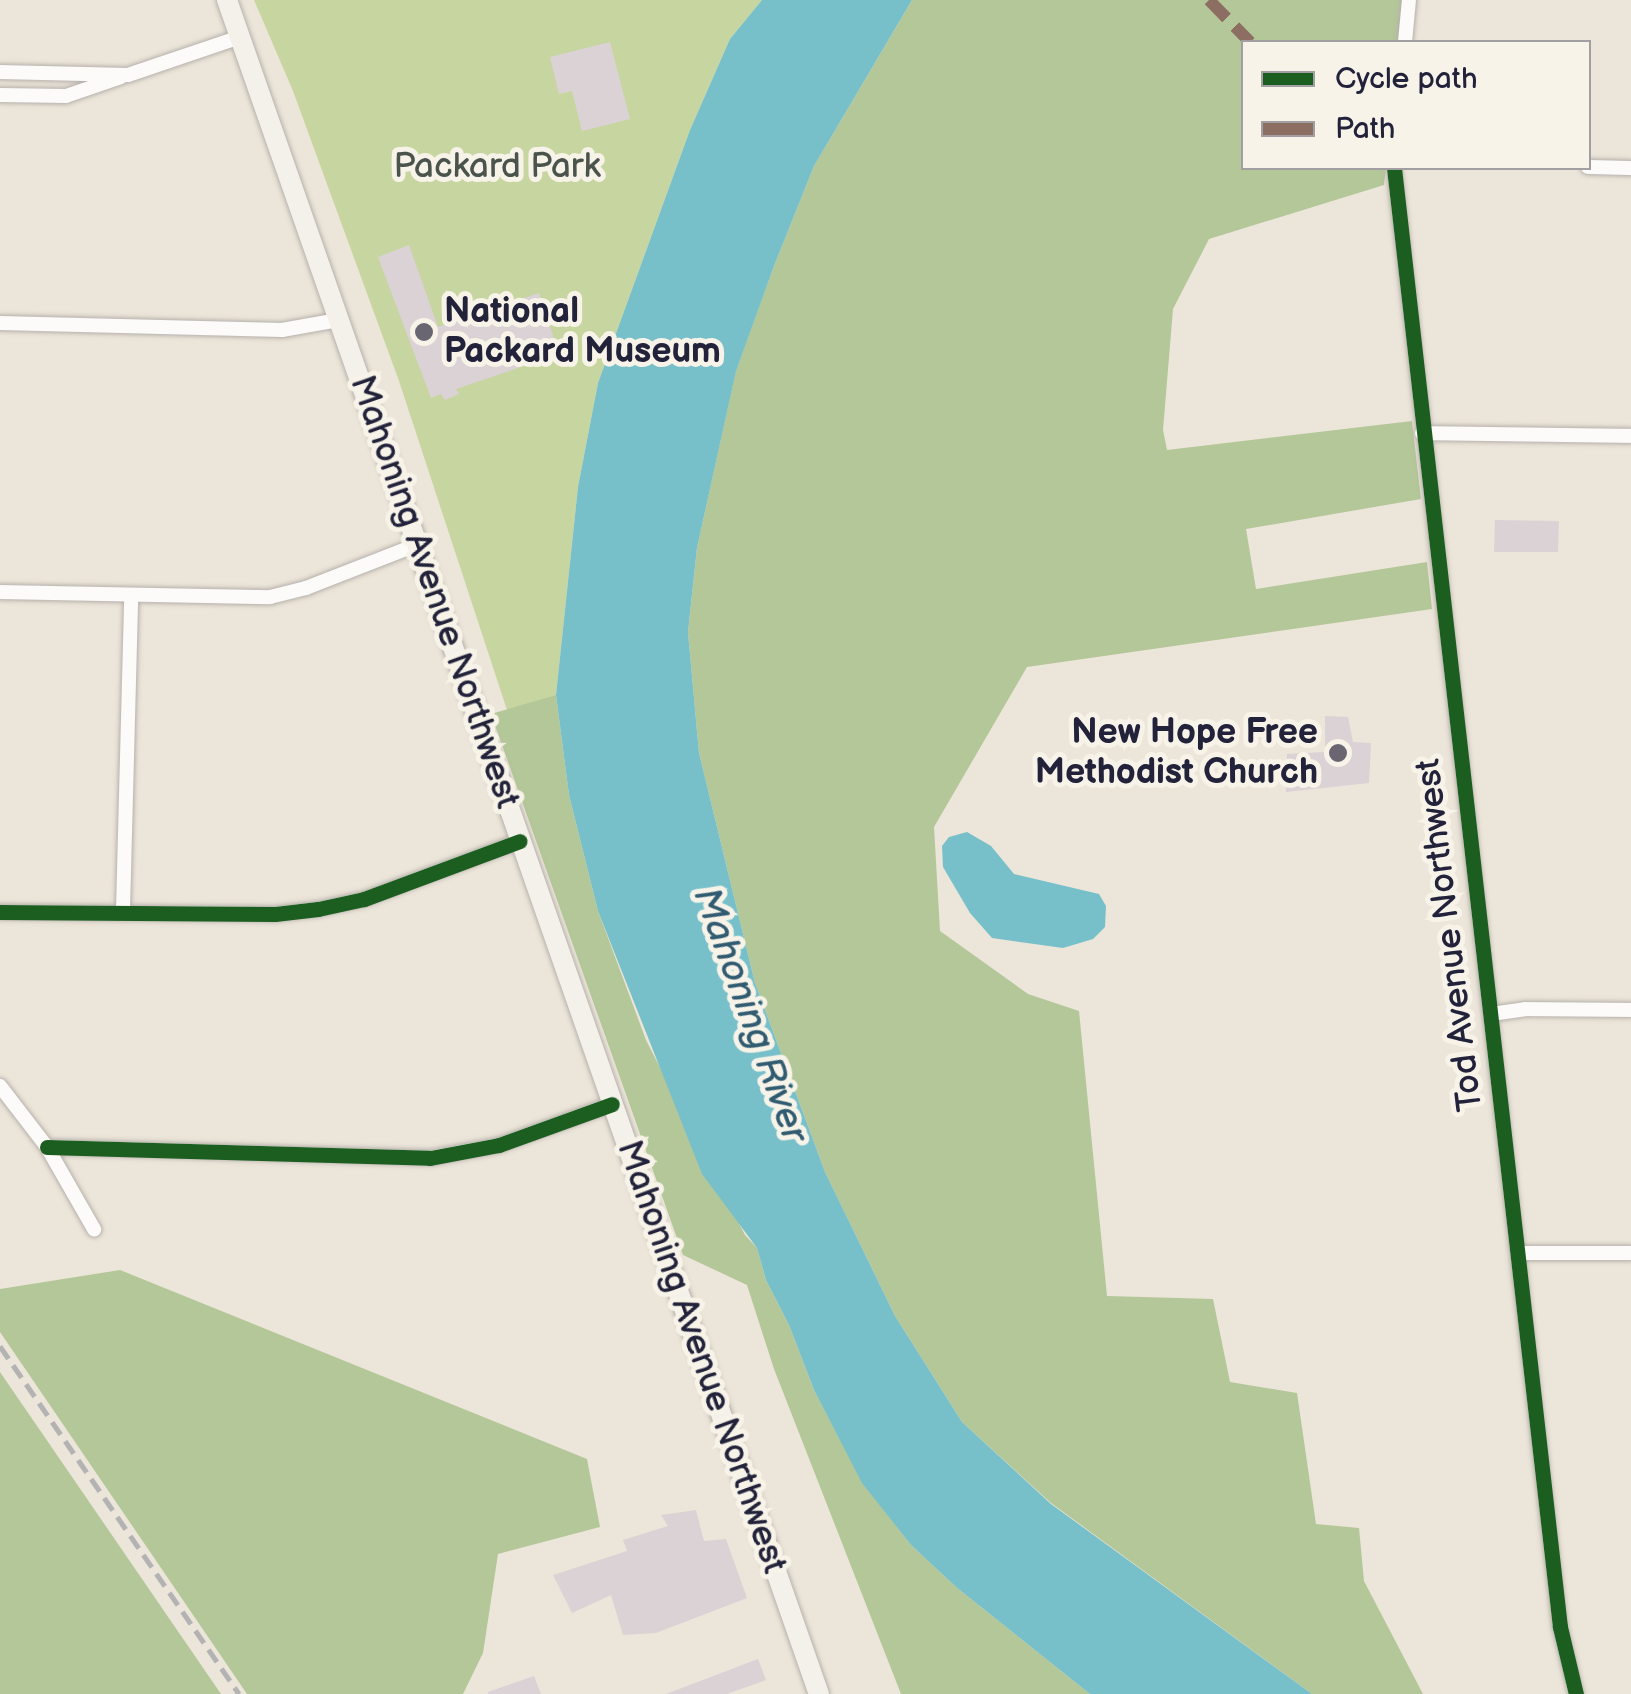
<!DOCTYPE html>
<html>
<head>
<meta charset="utf-8">
<style>
  body { margin:0 }
  #map { position:relative; width:1631px; height:1694px; overflow:hidden; background:#ece5d9; font-family:"Balsamiq Sans",sans-serif }
  div>[style] { position:absolute }
  [style*='--x'] { left:calc(var(--x)*1px); top:calc(var(--y)*1px); width:calc(var(--w)*1px); rotate:calc(var(--a)*1deg) }
  .green>* { inset:0; background:#c7d6a0 }
  .forest>* { inset:0; background:#b4c799 }
  .water>* { inset:0; background:#77c0ca }
  .building>* { inset:0; background:#dad2d5 }
  .roads { filter:drop-shadow(0 0 2px #b6b1ac) drop-shadow(0 0 2px #b6b1ac) }
  .street>* { height:14px; margin:-7px; padding:0 7px; transform-origin:7px; border-radius:7px; background:#fcfbf9 }
  .secondary>* { height:20px; margin:-10px; padding:0 10px; transform-origin:10px; border-radius:10px; background:#f4f1eb }
  .rail>* { height:5px; margin-top:-2.5px; transform-origin:0; background:repeating-linear-gradient(90deg,#b4b3b4 0 15px,transparent 0 23px) }
  .quiet>* { height:12px; margin-top:-6px; transform-origin:0; background:repeating-linear-gradient(90deg,#8d6e63 0 25px,transparent 0 37px) }
  .cycleway>* { height:15px; margin:-7.5px; padding:0 7.5px; transform-origin:7.5px; border-radius:7.5px; background:#1b5e20 }
  .dots>* { width:28px; height:28px; translate:-50% -50%; box-sizing:border-box; border:5px solid #f7f3e8; border-radius:50% }
  span { translate:-50% -50%; white-space:nowrap; text-align:center; line-height:1.15; -webkit-text-stroke:10px #f7f3e8; paint-order:stroke }
  .park-label { font-size:35px; color:#4a544c }
  .poi-label { font-size:35px; color:#22223b; font-weight:700 }
  .left { translate:0 -50%; text-align:left }
  .right { translate:-100% -50%; text-align:right }
  .street-label { font-size:35px; color:#22223b }
  .water-label { font-size:38px; color:#305b71; font-style:italic }
  .legend { position:absolute; left:1241px; top:40px; width:350px; height:130px; box-sizing:border-box; background:#f7f3e8; border:2px solid #a29fa3; margin:0; padding:12px 18px; list-style:none; font-size:30px; color:#22223b }
  .legend li { display:flex; align-items:center; gap:20px; height:50px }
  .legend b { width:50px; border:2px solid #a29fa3 }
</style>
</head>
<body>
<div id="map">
  <div class="green">
    <div style="clip-path:polygon(254px 0,762px 0,730px 39px,690px 130px,598px 383px,578px 487px,556px 695px,508px 713px,399px 381px,293px 91px)"></div>
  </div>
  <div class="forest">
    <div style="clip-path:polygon(912px 0,1402px 0,1398px 42px,1244px 42px,1244px 168px,1386px 168px,1384px 185px,1209px 239px,1173px 309px,1163px 430px,1167px 450px,1412px 421px,1421px 499px,1246px 529px,1256px 589px,1427px 562px,1432px 609px,1027px 667px,934px 827px,940px 931px,1028px 994px,1079px 1011px,1107px 1296px,1213px 1299px,1230px 1382px,1297px 1393px,1316px 1524px,1359px 1528px,1364px 1581px,1423px 1694px,1312px 1694px,1051px 1503px,962px 1422px,895px 1316px,825px 1172px,755px 983px,699px 753px,688px 632px,697px 548px,736px 370px,774px 266px,814px 166px)"></div>
    <div style="clip-path:polygon(556px 695px,569px 795px,598px 911px,646px 1040px,745px 1235px,757px 1248px,766px 1280px,789px 1325px,814px 1390px,863px 1483px,911px 1545px,956px 1587px,1090px 1694px,901px 1694px,774px 1369px,747px 1285px,683px 1255px,491px 714px)"></div>
    <div style="clip-path:polygon(120px 1270px,587px 1459px,600px 1527px,498px 1554px,483px 1653px,463px 1694px,247px 1694px,0 1332px,0 1289px)"></div>
    <div style="clip-path:polygon(0 1372px,221px 1694px,0 1694px)"></div>
  </div>
  <div class="water">
    <div style="clip-path:polygon(762px 0,912px 0,814px 166px,774px 266px,736px 371px,697px 548px,688px 632px,699px 753px,755px 983px,825px 1172px,895px 1316px,962px 1422px,1051px 1504px,1312px 1694px,1090px 1694px,956px 1587px,911px 1545px,862px 1483px,814px 1390px,789px 1325px,766px 1280px,757px 1248px,702px 1174px,598px 911px,569px 795px,556px 695px,578px 487px,598px 383px,690px 130px,730px 39px)"></div>
    <div style="clip-path:polygon(967px 832px,991px 846px,1014px 874px,1099px 894px,1106px 906px,1105px 927px,1093px 939px,1063px 948px,992px 938px,970px 913px,943px 867px,942px 846px,949px 837px)"></div>
  </div>
  <div class="building">
    <div style="clip-path:polygon(610px 42px,630px 119px,582px 131px,572px 91px,559px 94px,550px 57px)"></div>
    <div style="clip-path:polygon(409px 245px,438px 327px,539px 293px,559px 354px,456px 389px,459px 394px,445px 400px,441px 394px,431px 398px,378px 257px)"></div>
    <div style="clip-path:polygon(1495px 520px,1559px 521px,1558px 552px,1494px 552px)"></div>
    <div style="clip-path:polygon(1325px 716px,1348px 717px,1353px 742px,1371px 743px,1369px 783px,1286px 792px,1287px 754px,1325px 752px)"></div>
    <div style="clip-path:polygon(696px 1510px,704px 1541px,726px 1539px,747px 1598px,656px 1633px,623px 1635px,611px 1595px,572px 1613px,553px 1575px,627px 1551px,623px 1540px,668px 1526px,661px 1515px)"></div>
    <div style="clip-path:polygon(758px 1659px,766px 1680px,727px 1694px,666px 1694px)"></div>
    <div style="clip-path:polygon(534px 1676px,541px 1694px,488px 1694px,488px 1692px)"></div>
  </div>
  <div class="roads">
    <div class="street">
      <div style="--x:1405;--y:42;--w:42;--a:-84.6"></div>
      <div style="--x:0;--y:72;--w:128;--a:1.3"></div>
      <div style="--x:128;--y:75;--w:118;--a:-18.7"></div>
      <div style="--x:0;--y:95;--w:66;--a:0.9"></div>
      <div style="--x:66;--y:96;--w:58;--a:-19.1"></div>
      <div style="--x:1588;--y:167;--w:43;--a:1.3"></div>
      <div style="--x:1394;--y:168;--w:1468;--a:83.51"></div>
      <div style="--x:1560;--y:1627;--w:69;--a:76.6"></div>
      <div style="--x:0;--y:323;--w:282;--a:1.4"></div>
      <div style="--x:282;--y:330;--w:57;--a:-10.1"></div>
      <div style="--x:1422;--y:433;--w:209;--a:0.8"></div>
      <div style="--x:0;--y:592;--w:270;--a:1.1"></div>
      <div style="--x:270;--y:597;--w:37;--a:-14"></div>
      <div style="--x:306;--y:588;--w:121;--a:-21.3"></div>
      <div style="--x:123;--y:910;--w:315;--a:-88.5"></div>
      <div style="--x:0;--y:912;--w:275;--a:0.4"></div>
      <div style="--x:275;--y:914;--w:43;--a:-6.6"></div>
      <div style="--x:318;--y:909;--w:47;--a:-12.3"></div>
      <div style="--x:364;--y:899;--w:166;--a:-20.4"></div>
      <div style="--x:1491;--y:1014;--w:34;--a:-8"></div>
      <div style="--x:1525;--y:1009;--w:106;--a:0.5"></div>
      <div style="--x:0;--y:1086;--w:77;--a:52.4"></div>
      <div style="--x:47;--y:1147;--w:95;--a:60.2"></div>
      <div style="--x:47;--y:1147;--w:383;--a:1.6"></div>
      <div style="--x:430;--y:1158;--w:70;--a:-10.7"></div>
      <div style="--x:499;--y:1145;--w:120;--a:-19.9"></div>
      <div style="--x:1520;--y:1253;--w:111;--a:0"></div>
    </div>
    <div class="secondary">
      <div style="--x:227;--y:0;--w:1794;--a:70.74"></div>
    </div>
  </div>
  <div class="rail">
    <div style="--x:0;--y:1346;--w:422;--a:55.5"></div>
  </div>
  <div class="quiet">
    <div style="--x:1209;--y:0;--w:59;--a:45.7"></div>
  </div>
  <div class="cycleway">
    <div style="--x:1394;--y:168;--w:1468;--a:83.51"></div>
    <div style="--x:1560;--y:1627;--w:69;--a:76.6"></div>
    <div style="--x:0;--y:912;--w:275;--a:0.4"></div>
    <div style="--x:275;--y:914;--w:43;--a:-6.6"></div>
    <div style="--x:318;--y:909;--w:47;--a:-12.3"></div>
    <div style="--x:364;--y:899;--w:166;--a:-20.4"></div>
    <div style="--x:47;--y:1147;--w:383;--a:1.6"></div>
    <div style="--x:430;--y:1158;--w:70;--a:-10.7"></div>
    <div style="--x:499;--y:1145;--w:120;--a:-19.9"></div>
  </div>
  <div class="dots">
    <div style="left:424px;top:332px;background:#696672"></div>
    <div style="left:1338px;top:753px;background:#696672"></div>
  </div>
  <div class="park-label">
    <span style="left:497px;top:167px">Packard Park</span>
  </div>
  <div class="poi-label">
    <span class="left" style="left:444px;top:332px">National<br>Packard Museum</span>
    <span class="right" style="left:1318px;top:753px">New Hope Free<br>Methodist Church</span>
  </div>
  <div class="street-label">
    <span style="left:434px;top:592px;rotate:71deg">Mahoning Avenue Northwest</span>
    <span style="left:1450px;top:935px;rotate:-97deg">Tod Avenue Northwest</span>
    <span style="left:701px;top:1357px;rotate:71deg">Mahoning Avenue Northwest</span>
  </div>
  <div class="water-label">
    <span style="left:750px;top:1015px;rotate:70deg">Mahoning River</span>
  </div>
  <ul class="legend">
  <li><b style="height:12px;background:#1b5e20"></b>Cycle path</li>
  <li><b style="height:12px;background:#8d6e63"></b>Path</li>
  </ul>
</div>
</body>
</html>
